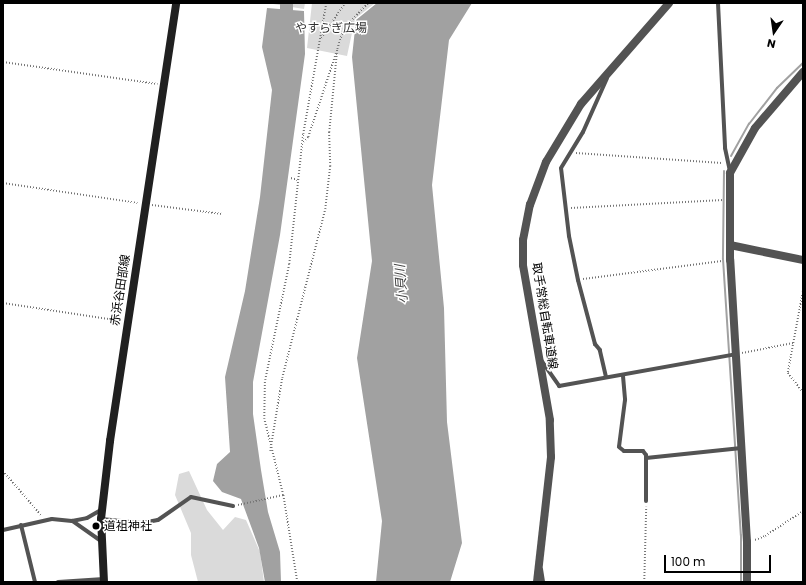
<!DOCTYPE html>
<html>
<head>
<meta charset="utf-8">
<style>
  body { margin:0 }
  #map { position:relative; width:806px; height:585px; overflow:hidden; background:#fff; font-family:Poppins,"Noto Sans JP",sans-serif }
  div>[style] { position:absolute }
  [style*='--x'] { left:calc(var(--x)*1px); top:calc(var(--y)*1px); width:calc(var(--w)*1px); rotate:calc(var(--a)*1deg) }
  .green>* { inset:0; background:#dadada }
  .water>* { inset:0; background:#a1a1a1 }
  .stream>* { height:2px; margin:-1px; padding:0 1px; transform-origin:1px; border-radius:1px; background:#a1a1a1 }
  .river>* { height:13px; margin:-6.5px; padding:0 6.5px; transform-origin:6.5px; border-radius:6.5px; background:#a1a1a1 }
  .path>* { height:1.5px; margin-top:-0.75px; transform-origin:0; background:repeating-linear-gradient(90deg,#757575 0 1px,transparent 0 3px) }
  .lane>* { height:4px; margin:-2px; padding:0 2px; transform-origin:2px; border-radius:2px; background:#535353 }
  .street>* { height:8px; margin:-4px; padding:0 4px; transform-origin:4px; border-radius:4px; background:#535353 }
  .secondary>* { height:8px; margin:-4px; padding:0 4px; transform-origin:4px; border-radius:4px; background:#202020 }
  .dots>* { width:11px; height:11px; translate:-50% -50%; box-sizing:border-box; border:2px solid #fff; border-radius:50% }
  span { translate:-50% -50%; white-space:nowrap; text-align:center; line-height:1.15; -webkit-text-stroke:3px #fff; paint-order:stroke }
  .park-label { font-size:12px; color:#313131 }
  .street-label { font-size:12px; color:#000 }
  .poi-label { font-size:12px; color:#000 }
  .left { translate:0 -50%; text-align:left }
  .water-label { font-size:13px; color:#424242; font-style:italic }
  .frame { position:absolute; inset:0; border:4px solid #000; pointer-events:none }
  .north { position:absolute; left:754px; top:12px; width:40px; height:40px; -webkit-text-stroke:3px #fff; paint-order:stroke; rotate:193deg; font-size:11px; font-weight:700; line-height:16px; text-align:center; color:#000 }
  .north::after { content:''; display:block; margin:auto; width:14px; height:18px; background:#000; clip-path:polygon(50% 0,100% 100%,50% 72%,0 100%) }
  .scale { position:absolute; left:664px; top:555px; width:107px; height:18px; box-sizing:border-box; border:2px solid #000; border-top:0; padding-left:5px; font-size:12px; line-height:14px; white-space:nowrap; color:#000; -webkit-text-stroke:3px #fff; paint-order:stroke }
</style>
</head>
<body>
<div id="map">
  <div class="green">
    <div style="clip-path:polygon(267px 3px,305px 3px,304px 9px)"></div>
    <div style="clip-path:polygon(312px 3px,375px 3px,355px 19px,347px 56px,307px 48px)"></div>
    <div style="clip-path:polygon(189px 471px,207px 510px,223px 530px,235px 517px,246px 520px,260px 552px,264px 582px,198px 582px,191px 555px,191px 533px,175px 495px,179px 474px)"></div>
  </div>
  <div class="water">
    <div style="clip-path:polygon(377px 3px,472px 3px,449px 40px,432px 185px,444px 308px,447px 422px,462px 543px,450px 582px,376px 582px,382px 521px,357px 358px,372px 261px,352px 57px,356px 20px)"></div>
    <div style="clip-path:polygon(267px 8px,304px 11px,305px 54px,280px 235px,253px 382px,253px 414px,261px 470px,268px 512px,280px 552px,281px 582px,265px 582px,259px 548px,241px 499px,222px 492px,213px 481px,217px 464px,230px 452px,225px 377px,245px 291px,260px 197px,272px 90px,262px 47px)"></div>
  </div>
  <div class="stream">
    <div style="--x:731;--y:156;--w:37;--a:-61"></div>
    <div style="--x:749;--y:124;--w:46;--a:-52.1"></div>
    <div style="--x:777;--y:88;--w:36;--a:-44"></div>
    <div style="--x:724;--y:171;--w:88;--a:90.7"></div>
    <div style="--x:723;--y:259;--w:277;--a:86.3"></div>
    <div style="--x:741;--y:535;--w:47;--a:90"></div>
  </div>
  <div class="river">
    <div style="--x:286;--y:27;--w:24;--a:-90"></div>
  </div>
  <div class="path">
    <div style="--x:321;--y:38;--w:42;--a:-55.6"></div>
    <div style="--x:3;--y:62;--w:156;--a:8.1"></div>
    <div style="--x:303;--y:142;--w:7;--a:-45"></div>
    <div style="--x:308;--y:137;--w:89;--a:-71.6"></div>
    <div style="--x:576;--y:153;--w:146;--a:3.9"></div>
    <div style="--x:291;--y:178;--w:7;--a:16"></div>
    <div style="--x:3;--y:183;--w:136;--a:8.4"></div>
    <div style="--x:152;--y:205;--w:71;--a:7.3"></div>
    <div style="--x:571;--y:208;--w:152;--a:-3"></div>
    <div style="--x:583;--y:279;--w:140;--a:-7.4"></div>
    <div style="--x:803;--y:292;--w:82;--a:100.5"></div>
    <div style="--x:788;--y:373;--w:24;--a:52"></div>
    <div style="--x:3;--y:303;--w:120;--a:8.6"></div>
    <div style="--x:742;--y:353;--w:52;--a:-11.1"></div>
    <div style="--x:270;--y:451;--w:74;--a:-80.7"></div>
    <div style="--x:282;--y:378;--w:174;--a:-75.7"></div>
    <div style="--x:325;--y:209;--w:43;--a:-83.4"></div>
    <div style="--x:330;--y:166;--w:34;--a:-92"></div>
    <div style="--x:329;--y:132;--w:83;--a:-84.5"></div>
    <div style="--x:337;--y:49;--w:22;--a:-72"></div>
    <div style="--x:344;--y:28;--w:35;--a:-46"></div>
    <div style="--x:3;--y:471;--w:58;--a:49.2"></div>
    <div style="--x:238;--y:505;--w:46;--a:-12.5"></div>
    <div style="--x:755;--y:540;--w:11;--a:-22"></div>
    <div style="--x:765;--y:536;--w:45;--a:-33.3"></div>
    <div style="--x:297;--y:582;--w:88;--a:-99.1"></div>
    <div style="--x:283;--y:495;--w:78;--a:-104"></div>
    <div style="--x:264;--y:419;--w:39;--a:-89"></div>
    <div style="--x:265;--y:380;--w:118;--a:-78.3"></div>
    <div style="--x:289;--y:264;--w:131;--a:-83.9"></div>
    <div style="--x:303;--y:134;--w:133;--a:-80"></div>
    <div style="--x:644;--y:582;--w:75;--a:-88.5"></div>
  </div>
  <div class="lane">
    <div style="--x:718;--y:3;--w:145;--a:87.2"></div>
    <div style="--x:725;--y:148;--w:25;--a:78"></div>
    <div style="--x:541;--y:360;--w:32;--a:55"></div>
    <div style="--x:559;--y:386;--w:180;--a:-10.2"></div>
    <div style="--x:623;--y:376;--w:24;--a:85"></div>
    <div style="--x:625;--y:400;--w:47;--a:97.3"></div>
    <div style="--x:619;--y:447;--w:6;--a:39"></div>
    <div style="--x:624;--y:451;--w:19;--a:0"></div>
    <div style="--x:643;--y:451;--w:5;--a:53"></div>
    <div style="--x:646;--y:455;--w:46;--a:90"></div>
    <div style="--x:606;--y:377;--w:28;--a:-103"></div>
    <div style="--x:600;--y:350;--w:8;--a:-130"></div>
    <div style="--x:595;--y:344;--w:66;--a:-104.9"></div>
    <div style="--x:578;--y:280;--w:45;--a:-101.6"></div>
    <div style="--x:569;--y:236;--w:68;--a:-96.7"></div>
    <div style="--x:561;--y:168;--w:42;--a:-58.6"></div>
    <div style="--x:583;--y:132;--w:59;--a:-66"></div>
    <div style="--x:646;--y:458;--w:96;--a:-6"></div>
    <div style="--x:101;--y:519;--w:41;--a:5.6"></div>
    <div style="--x:142;--y:523;--w:16;--a:-11"></div>
    <div style="--x:158;--y:520;--w:40;--a:-34.9"></div>
    <div style="--x:191;--y:497;--w:43;--a:12.1"></div>
    <div style="--x:21;--y:525;--w:59;--a:76.2"></div>
    <div style="--x:3;--y:530;--w:50;--a:-12.7"></div>
    <div style="--x:52;--y:519;--w:20;--a:6"></div>
    <div style="--x:101;--y:541;--w:35;--a:-145"></div>
    <div style="--x:72;--y:521;--w:15;--a:-11"></div>
    <div style="--x:87;--y:518;--w:16;--a:-30"></div>
    <div style="--x:541;--y:569;--w:13;--a:81"></div>
    <div style="--x:58;--y:582;--w:46;--a:-3.7"></div>
  </div>
  <div class="street">
    <div style="--x:730;--y:245;--w:75;--a:11.6"></div>
    <div style="--x:537;--y:582;--w:126;--a:-83.6"></div>
    <div style="--x:551;--y:457;--w:37;--a:-92"></div>
    <div style="--x:550;--y:420;--w:157;--a:-99.9"></div>
    <div style="--x:523;--y:265;--w:25;--a:-90"></div>
    <div style="--x:523;--y:240;--w:36;--a:-79"></div>
    <div style="--x:530;--y:205;--w:46;--a:-69.6"></div>
    <div style="--x:546;--y:162;--w:68;--a:-58.9"></div>
    <div style="--x:581;--y:104;--w:134;--a:-48.9"></div>
    <div style="--x:747;--y:582;--w:40;--a:-90"></div>
    <div style="--x:747;--y:542;--w:283;--a:-93.4"></div>
    <div style="--x:730;--y:260;--w:87;--a:-90"></div>
    <div style="--x:730;--y:173;--w:51;--a:-60.9"></div>
    <div style="--x:755;--y:128;--w:74;--a:-49.4"></div>
  </div>
  <div class="secondary">
    <div style="--x:104;--y:582;--w:63;--a:-92.7"></div>
    <div style="--x:101;--y:519;--w:79;--a:-83.4"></div>
    <div style="--x:110;--y:441;--w:443;--a:-81.4"></div>
  </div>
  <div class="dots">
    <div style="left:96px;top:526px;background:#000"></div>
  </div>
  <div class="park-label">
    <span style="left:331px;top:28px">やすらぎ広場</span>
  </div>
  <div class="street-label">
    <span style="left:120px;top:290px;rotate:-81deg">赤浜谷田部線</span>
    <span style="left:545px;top:316px;rotate:81deg">取手常総自転車道線</span>
  </div>
  <div class="poi-label">
    <span class="left" style="left:104px;top:526px">道祖神社</span>
  </div>
  <div class="water-label">
    <span style="left:402px;top:284px;rotate:-94deg">小貝川</span>
  </div>
  <div class="frame"></div>
  <div class="north">N</div>
  <div class="scale">100 m</div>
</div>
</body>
</html>
